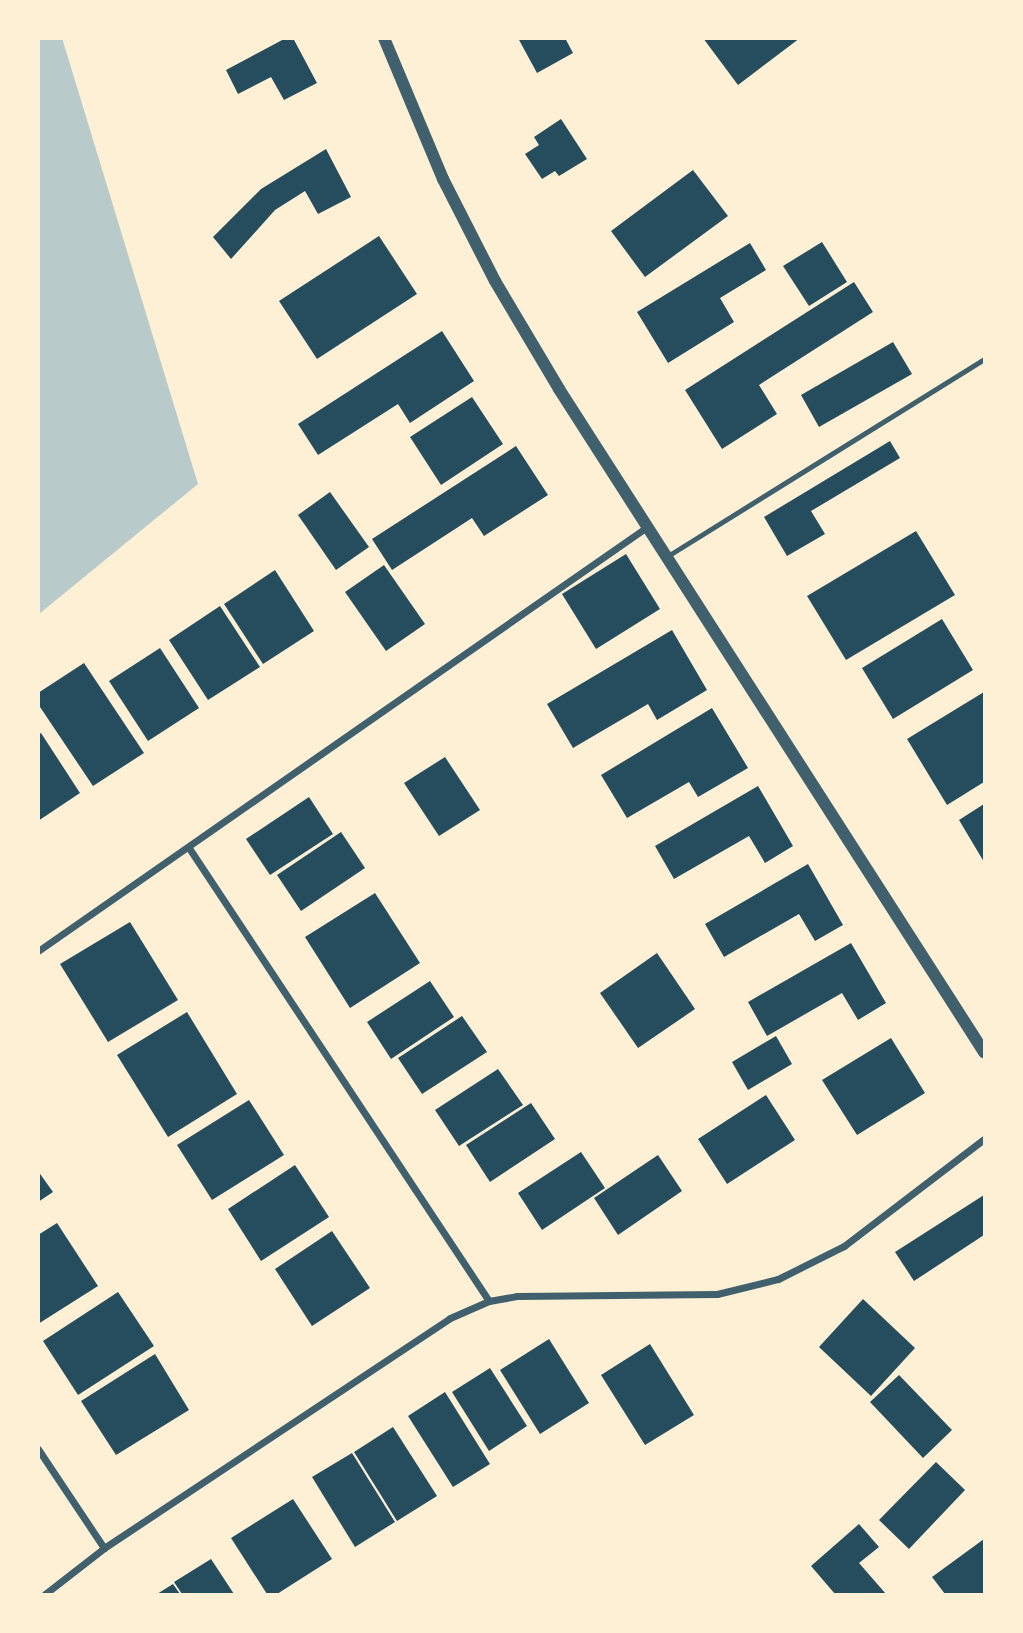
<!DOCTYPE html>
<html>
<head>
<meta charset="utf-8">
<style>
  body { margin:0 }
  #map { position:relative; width:1023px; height:1633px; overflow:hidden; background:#fdf0d5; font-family:"Golos Text",sans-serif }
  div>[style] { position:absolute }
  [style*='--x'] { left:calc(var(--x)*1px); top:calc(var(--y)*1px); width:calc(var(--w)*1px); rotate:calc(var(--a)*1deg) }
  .green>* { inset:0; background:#b9caca }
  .building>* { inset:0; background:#264d5e }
  .service>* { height:5px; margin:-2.5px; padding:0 2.5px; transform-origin:2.5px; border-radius:2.5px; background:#3f606c }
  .minor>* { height:7px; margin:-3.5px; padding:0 3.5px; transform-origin:3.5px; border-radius:3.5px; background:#3f606c }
  .tertiary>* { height:12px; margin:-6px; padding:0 6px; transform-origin:6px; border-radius:6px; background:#3f606c }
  span { translate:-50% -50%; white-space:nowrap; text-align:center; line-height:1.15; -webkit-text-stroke:6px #fdf0d5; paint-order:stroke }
  .frame { position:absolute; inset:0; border:40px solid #fdf0d5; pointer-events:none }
</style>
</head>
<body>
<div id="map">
  <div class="green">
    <div style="clip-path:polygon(62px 38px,198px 484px,39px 614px,38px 39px)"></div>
  </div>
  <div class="building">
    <div style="clip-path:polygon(286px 38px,293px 38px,317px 83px,284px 100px,271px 77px,238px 94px,226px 70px)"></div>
    <div style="clip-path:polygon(518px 38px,565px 38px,573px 53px,537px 73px)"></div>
    <div style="clip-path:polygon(703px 38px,800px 38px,738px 85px)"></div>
    <div style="clip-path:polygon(561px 119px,587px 159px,559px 176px,555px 171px,542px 179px,525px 154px,539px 145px,534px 137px)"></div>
    <div style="clip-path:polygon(326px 149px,351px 197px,318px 214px,305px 191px,275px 210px,231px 259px,213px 237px,261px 189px)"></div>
    <div style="clip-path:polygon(693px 170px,728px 216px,645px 277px,611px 231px)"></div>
    <div style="clip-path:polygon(379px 236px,417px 294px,317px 359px,279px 301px)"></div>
    <div style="clip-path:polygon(822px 242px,847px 282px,809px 306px,783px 266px)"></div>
    <div style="clip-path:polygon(750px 243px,766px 270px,720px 298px,734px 322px,668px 363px,637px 312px)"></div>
    <div style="clip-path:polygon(854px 282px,873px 312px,759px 385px,777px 414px,722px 449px,685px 390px)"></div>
    <div style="clip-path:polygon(442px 331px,474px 381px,410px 423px,398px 404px,318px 455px,298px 424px)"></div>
    <div style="clip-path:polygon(893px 342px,912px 374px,819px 427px,801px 395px)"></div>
    <div style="clip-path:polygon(472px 397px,503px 444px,441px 485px,410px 437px)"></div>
    <div style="clip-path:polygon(890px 441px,900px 458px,811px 511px,825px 534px,787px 556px,764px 517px)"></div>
    <div style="clip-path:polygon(516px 446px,548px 495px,484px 536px,472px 518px,392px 570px,372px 539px)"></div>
    <div style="clip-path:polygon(330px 492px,369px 547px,336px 570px,298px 515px)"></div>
    <div style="clip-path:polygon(916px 531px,955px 595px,846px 660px,807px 596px)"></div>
    <div style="clip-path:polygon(626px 554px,660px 609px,596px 649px,562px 594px)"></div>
    <div style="clip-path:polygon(384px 565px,425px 624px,386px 651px,345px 592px)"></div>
    <div style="clip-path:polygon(275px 570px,314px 631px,263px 664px,224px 604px)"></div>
    <div style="clip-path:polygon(220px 606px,260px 667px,208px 700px,169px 640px)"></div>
    <div style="clip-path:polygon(942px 619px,973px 670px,893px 719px,862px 668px)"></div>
    <div style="clip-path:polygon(672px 630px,707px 690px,657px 720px,648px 704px,573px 748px,547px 704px)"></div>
    <div style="clip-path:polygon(160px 648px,199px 708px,148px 741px,109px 681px)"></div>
    <div style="clip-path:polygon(84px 663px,144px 753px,93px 786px,38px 704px,38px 693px)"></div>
    <div style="clip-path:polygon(984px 692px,984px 782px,947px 805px,907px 739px)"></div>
    <div style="clip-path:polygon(712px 708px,748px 768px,698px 797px,689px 782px,627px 818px,601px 775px)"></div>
    <div style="clip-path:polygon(41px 733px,80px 793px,38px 821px,38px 735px)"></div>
    <div style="clip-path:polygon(445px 757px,480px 810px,439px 836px,404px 783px)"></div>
    <div style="clip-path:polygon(758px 786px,793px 846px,765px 863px,749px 836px,674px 879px,655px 846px)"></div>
    <div style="clip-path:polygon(309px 797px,333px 834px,270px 875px,246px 839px)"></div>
    <div style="clip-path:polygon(984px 804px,984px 862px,959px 820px)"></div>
    <div style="clip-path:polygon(341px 832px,365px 868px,301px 911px,277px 875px)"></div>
    <div style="clip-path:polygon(808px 864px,843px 925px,815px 941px,799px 914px,724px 957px,705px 924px)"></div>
    <div style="clip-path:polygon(375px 893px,420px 963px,350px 1008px,305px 937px)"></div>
    <div style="clip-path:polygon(130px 922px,178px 1000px,108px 1042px,60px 964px)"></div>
    <div style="clip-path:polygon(851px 943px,886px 1003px,858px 1020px,842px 993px,767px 1036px,748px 1002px)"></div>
    <div style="clip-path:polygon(657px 953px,695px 1009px,638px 1048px,600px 993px)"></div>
    <div style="clip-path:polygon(430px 981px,454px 1017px,391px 1059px,367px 1022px)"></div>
    <div style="clip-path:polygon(187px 1012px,237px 1094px,168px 1137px,117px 1055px)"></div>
    <div style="clip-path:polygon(462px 1016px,487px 1052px,422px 1094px,398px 1058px)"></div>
    <div style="clip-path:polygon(776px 1036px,792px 1064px,748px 1090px,732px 1062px)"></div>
    <div style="clip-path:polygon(891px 1038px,925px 1093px,857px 1135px,822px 1080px)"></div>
    <div style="clip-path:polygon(498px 1069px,523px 1105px,459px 1146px,435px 1110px)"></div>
    <div style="clip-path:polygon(766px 1095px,795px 1140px,727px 1184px,698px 1139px)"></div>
    <div style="clip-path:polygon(249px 1100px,284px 1155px,212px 1200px,177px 1145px)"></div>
    <div style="clip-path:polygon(531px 1103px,555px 1139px,490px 1182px,466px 1145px)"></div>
    <div style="clip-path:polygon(581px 1152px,605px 1188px,542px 1230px,518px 1193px)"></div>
    <div style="clip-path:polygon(658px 1155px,682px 1191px,618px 1235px,594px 1198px)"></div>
    <div style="clip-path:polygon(295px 1165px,329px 1217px,261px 1261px,228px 1209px)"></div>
    <div style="clip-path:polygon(38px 1171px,53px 1192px,38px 1202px)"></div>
    <div style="clip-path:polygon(984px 1195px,984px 1235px,914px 1281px,895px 1252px)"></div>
    <div style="clip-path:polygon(57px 1223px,98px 1286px,38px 1324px,38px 1235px)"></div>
    <div style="clip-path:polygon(332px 1231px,370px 1288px,312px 1326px,275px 1269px)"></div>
    <div style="clip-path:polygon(118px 1292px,154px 1346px,78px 1395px,43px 1341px)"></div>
    <div style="clip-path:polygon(863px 1299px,915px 1348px,871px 1396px,819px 1347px)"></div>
    <div style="clip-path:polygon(549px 1339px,589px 1403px,540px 1434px,500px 1370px)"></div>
    <div style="clip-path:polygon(650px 1344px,694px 1415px,645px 1445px,601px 1375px)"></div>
    <div style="clip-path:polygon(155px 1354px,189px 1410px,116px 1455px,81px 1401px)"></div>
    <div style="clip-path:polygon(490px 1368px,527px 1426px,489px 1451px,452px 1392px)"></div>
    <div style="clip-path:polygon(899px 1375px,952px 1430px,923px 1458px,870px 1402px)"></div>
    <div style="clip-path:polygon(445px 1392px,490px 1464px,453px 1487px,408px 1416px)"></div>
    <div style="clip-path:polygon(393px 1427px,437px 1496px,397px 1521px,354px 1452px)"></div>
    <div style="clip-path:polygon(352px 1453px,395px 1522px,355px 1547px,312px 1477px)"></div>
    <div style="clip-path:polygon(936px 1462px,965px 1490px,909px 1549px,879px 1520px)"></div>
    <div style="clip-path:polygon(293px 1499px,332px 1559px,277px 1594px,267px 1594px,231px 1538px)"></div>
    <div style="clip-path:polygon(859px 1524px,879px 1547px,859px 1563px,886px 1594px,835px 1594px,811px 1566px)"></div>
    <div style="clip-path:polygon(984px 1539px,984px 1594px,945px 1594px,932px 1577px)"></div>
    <div style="clip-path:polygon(211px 1559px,234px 1594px,182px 1594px,174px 1582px)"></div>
    <div style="clip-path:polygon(173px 1584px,180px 1594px,157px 1594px)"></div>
  </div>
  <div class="service">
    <div style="--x:666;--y:557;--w:375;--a:-31.9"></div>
  </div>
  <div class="minor">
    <div style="--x:189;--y:848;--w:543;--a:56.49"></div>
    <div style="--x:38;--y:951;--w:742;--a:-34.85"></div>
    <div style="--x:38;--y:1449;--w:119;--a:56.3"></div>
    <div style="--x:45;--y:1594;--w:75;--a:-37.9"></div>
    <div style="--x:104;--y:1548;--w:415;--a:-33.6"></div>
    <div style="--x:450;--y:1318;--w:43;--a:-23.6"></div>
    <div style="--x:489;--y:1301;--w:28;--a:-10"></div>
    <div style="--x:517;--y:1296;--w:200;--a:-0.6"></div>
    <div style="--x:717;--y:1294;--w:63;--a:-13.8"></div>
    <div style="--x:778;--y:1279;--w:74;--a:-26.6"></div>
    <div style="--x:844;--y:1246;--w:176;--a:-37.4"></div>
  </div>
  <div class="tertiary">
    <div style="--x:384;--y:38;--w:153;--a:67.3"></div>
    <div style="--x:443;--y:179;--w:114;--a:63"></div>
    <div style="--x:495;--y:281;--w:126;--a:59.3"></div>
    <div style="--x:559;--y:389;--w:788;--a:57.34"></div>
  </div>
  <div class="frame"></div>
</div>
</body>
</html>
